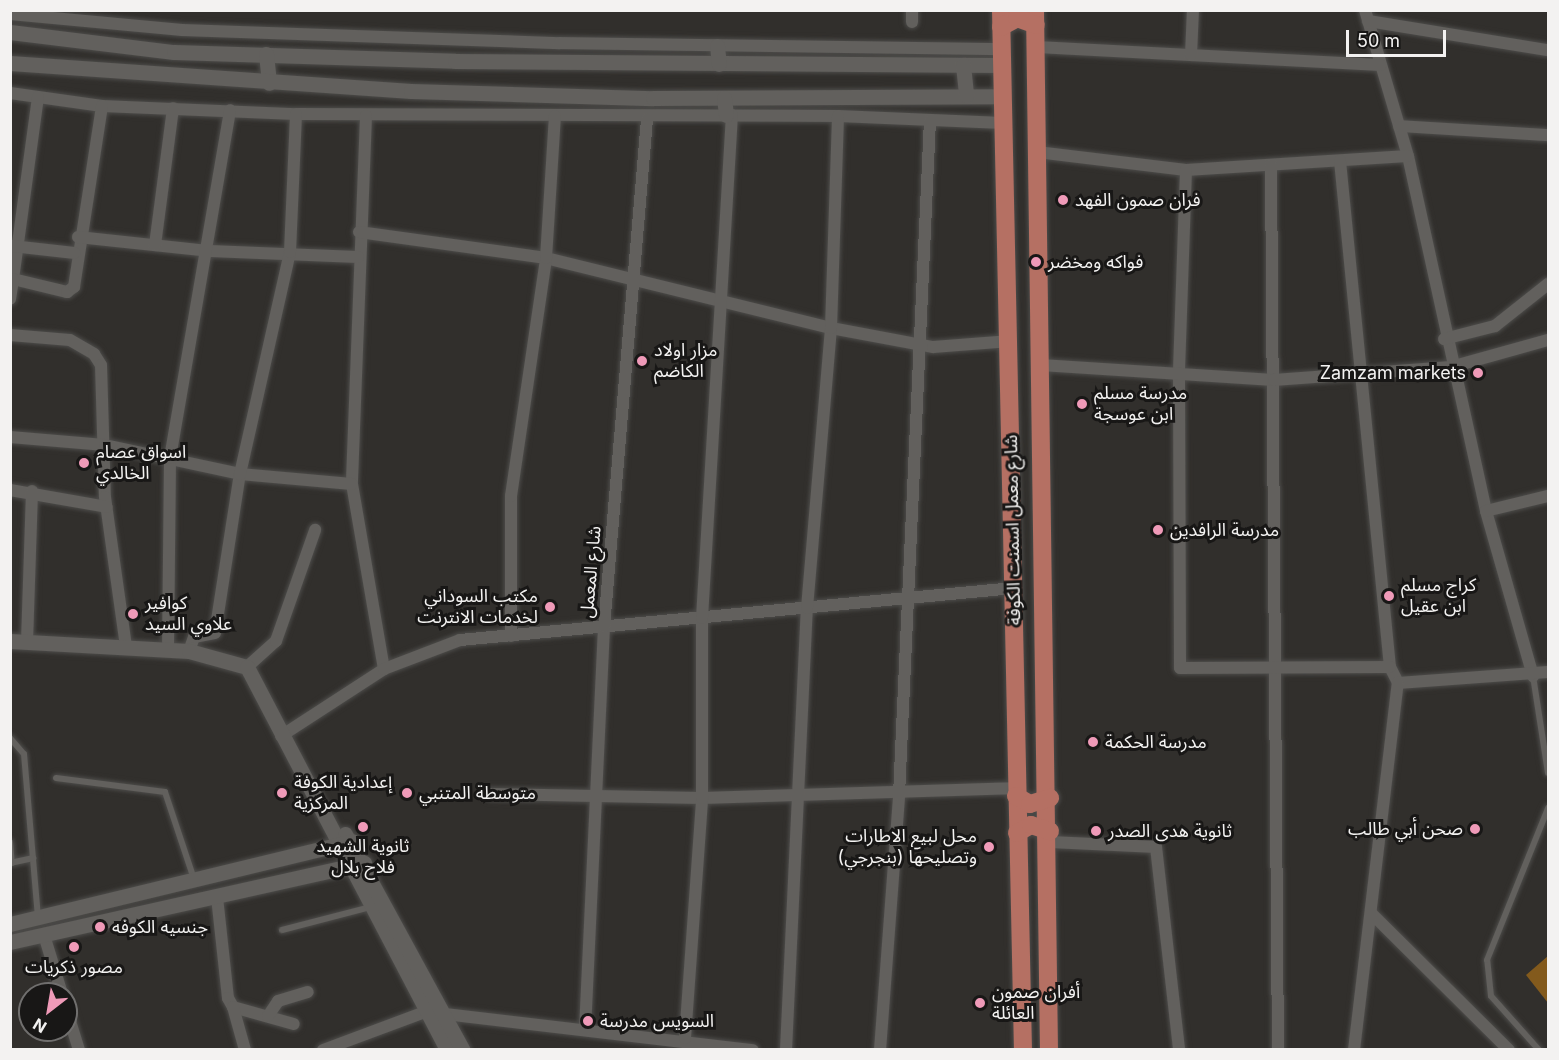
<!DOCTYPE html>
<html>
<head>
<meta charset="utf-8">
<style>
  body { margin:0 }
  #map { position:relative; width:1559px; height:1060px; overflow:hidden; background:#312f2c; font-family:Inter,"Noto Sans Arabic",sans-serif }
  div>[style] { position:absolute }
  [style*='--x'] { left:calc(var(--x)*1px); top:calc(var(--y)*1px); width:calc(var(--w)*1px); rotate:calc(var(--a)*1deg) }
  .shadow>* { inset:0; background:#0007 }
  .building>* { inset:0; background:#835a1c }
  .roads { filter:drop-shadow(0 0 2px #4d4c4a) drop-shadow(0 0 2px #4d4c4a) }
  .service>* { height:6px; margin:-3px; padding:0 3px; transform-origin:3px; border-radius:3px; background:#62605d }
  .minor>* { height:12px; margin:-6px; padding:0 6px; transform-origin:6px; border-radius:6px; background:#62605d }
  .tertiary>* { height:15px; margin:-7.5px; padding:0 7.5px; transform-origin:7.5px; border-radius:7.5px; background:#62605d }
  .primary>* { height:18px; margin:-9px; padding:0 9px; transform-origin:9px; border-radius:9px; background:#b57063 }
  .dots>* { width:16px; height:16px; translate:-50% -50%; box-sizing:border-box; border:3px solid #181716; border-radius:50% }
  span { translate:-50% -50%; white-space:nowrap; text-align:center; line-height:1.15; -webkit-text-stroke:6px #181716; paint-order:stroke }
  .poi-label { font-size:18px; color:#f3f2f1 }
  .left { translate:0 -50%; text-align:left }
  .right { translate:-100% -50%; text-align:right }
  .street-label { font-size:18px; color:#f3f2f1 }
  .frame { position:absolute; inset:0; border:12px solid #f3f2f1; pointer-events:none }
  .north { position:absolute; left:18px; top:982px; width:60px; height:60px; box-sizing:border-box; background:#181716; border:2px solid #706f6e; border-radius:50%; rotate:211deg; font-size:16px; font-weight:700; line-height:24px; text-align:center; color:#f3f2f1 }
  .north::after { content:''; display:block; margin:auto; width:21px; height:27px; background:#ef9ab8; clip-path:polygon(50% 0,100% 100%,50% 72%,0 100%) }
  .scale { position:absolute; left:1346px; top:30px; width:100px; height:27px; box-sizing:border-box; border:3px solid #f3f2f1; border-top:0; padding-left:8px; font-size:18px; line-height:21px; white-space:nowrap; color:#f3f2f1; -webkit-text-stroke:4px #181716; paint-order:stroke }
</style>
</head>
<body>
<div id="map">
  <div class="shadow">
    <div style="clip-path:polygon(1548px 958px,1548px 1000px,1528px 975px)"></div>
  </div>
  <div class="building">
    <div style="clip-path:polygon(1548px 956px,1548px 1003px,1526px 975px)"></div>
  </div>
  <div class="roads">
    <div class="service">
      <div style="--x:1533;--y:676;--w:98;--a:81.2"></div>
      <div style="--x:10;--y:738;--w:21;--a:49"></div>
      <div style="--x:24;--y:754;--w:164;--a:85.1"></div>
      <div style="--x:56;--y:778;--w:110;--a:7.3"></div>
      <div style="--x:165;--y:792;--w:92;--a:71.6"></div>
      <div style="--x:10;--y:842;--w:21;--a:85"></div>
      <div style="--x:10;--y:863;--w:24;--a:-12"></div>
      <div style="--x:282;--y:930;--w:91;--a:-14.6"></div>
      <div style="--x:1539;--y:1050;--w:72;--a:-131.6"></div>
      <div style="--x:1491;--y:996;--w:36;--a:-96"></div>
      <div style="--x:1487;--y:960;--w:164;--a:-68.1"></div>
    </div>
    <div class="minor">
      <div style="--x:1365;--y:10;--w:152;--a:73.6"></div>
      <div style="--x:1408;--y:156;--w:363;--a:77.6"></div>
      <div style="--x:1486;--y:511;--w:172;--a:74.1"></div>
      <div style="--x:10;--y:14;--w:173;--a:5.3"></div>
      <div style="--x:182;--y:30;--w:378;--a:2"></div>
      <div style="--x:560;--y:43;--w:441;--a:0.8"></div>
      <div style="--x:1368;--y:21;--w:182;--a:9.2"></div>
      <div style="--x:912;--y:22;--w:12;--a:-90"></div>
      <div style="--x:1037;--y:47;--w:344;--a:3"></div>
      <div style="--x:1191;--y:55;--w:45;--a:-87.5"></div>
      <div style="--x:10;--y:93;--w:93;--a:8"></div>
      <div style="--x:102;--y:106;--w:194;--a:2.4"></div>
      <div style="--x:296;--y:114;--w:542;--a:0.21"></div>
      <div style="--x:838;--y:116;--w:165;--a:2.4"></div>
      <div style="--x:38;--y:97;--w:184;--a:97.8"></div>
      <div style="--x:13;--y:279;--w:56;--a:13.5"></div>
      <div style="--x:67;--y:292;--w:9;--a:-36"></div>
      <div style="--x:74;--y:287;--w:183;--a:-81.2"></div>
      <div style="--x:366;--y:116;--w:368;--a:92.2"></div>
      <div style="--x:352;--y:484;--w:188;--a:80.2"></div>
      <div style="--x:1399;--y:126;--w:149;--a:3.5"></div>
      <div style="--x:1037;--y:152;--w:150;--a:6.9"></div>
      <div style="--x:1186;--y:170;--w:222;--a:-3.6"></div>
      <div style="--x:1340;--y:161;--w:508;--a:84.36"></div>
      <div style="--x:1390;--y:667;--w:18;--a:63"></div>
      <div style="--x:1271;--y:165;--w:885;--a:89.55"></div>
      <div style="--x:1186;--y:170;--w:203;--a:92"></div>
      <div style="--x:1179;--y:373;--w:295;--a:89.8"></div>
      <div style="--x:1180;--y:668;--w:210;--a:-0.3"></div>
      <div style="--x:359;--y:232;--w:189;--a:7.9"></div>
      <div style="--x:546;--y:258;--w:293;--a:13.8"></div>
      <div style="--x:831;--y:328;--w:104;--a:10.6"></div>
      <div style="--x:933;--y:347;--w:78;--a:-4.4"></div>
      <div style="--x:78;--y:237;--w:133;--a:6.1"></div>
      <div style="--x:210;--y:251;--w:148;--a:2.3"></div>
      <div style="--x:155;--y:245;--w:138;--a:-82.5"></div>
      <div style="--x:12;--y:246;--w:63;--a:6.3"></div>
      <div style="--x:10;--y:299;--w:20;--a:-81"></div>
      <div style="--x:10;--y:335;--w:60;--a:4.8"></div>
      <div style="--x:70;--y:340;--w:28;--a:30"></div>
      <div style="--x:94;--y:354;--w:13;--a:58"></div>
      <div style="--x:101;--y:365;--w:132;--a:88.3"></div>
      <div style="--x:105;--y:497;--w:150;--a:82"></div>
      <div style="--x:1444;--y:339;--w:53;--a:-14.3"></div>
      <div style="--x:1495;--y:326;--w:68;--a:-38.4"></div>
      <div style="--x:1041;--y:365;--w:233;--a:3.7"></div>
      <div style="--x:1274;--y:380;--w:177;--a:-4.2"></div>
      <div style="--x:1451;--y:367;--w:101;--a:-15.6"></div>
      <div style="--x:10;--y:437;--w:95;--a:4.8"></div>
      <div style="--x:105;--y:445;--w:138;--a:12.1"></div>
      <div style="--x:240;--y:474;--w:112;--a:5.1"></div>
      <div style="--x:10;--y:490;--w:98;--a:9.9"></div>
      <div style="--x:1486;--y:511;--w:64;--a:-13.6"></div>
      <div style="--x:511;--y:636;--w:140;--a:-90"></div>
      <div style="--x:511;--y:496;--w:241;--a:-81.6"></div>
      <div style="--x:546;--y:258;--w:142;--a:-86.4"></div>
      <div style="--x:27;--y:642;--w:151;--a:-88.1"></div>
      <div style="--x:168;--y:651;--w:193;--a:-89.4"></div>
      <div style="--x:170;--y:458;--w:353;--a:-80.2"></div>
      <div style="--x:189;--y:651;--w:15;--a:-70"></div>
      <div style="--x:194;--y:637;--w:21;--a:-11"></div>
      <div style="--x:215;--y:633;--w:161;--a:-81.1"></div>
      <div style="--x:240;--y:474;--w:228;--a:-77.3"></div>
      <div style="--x:290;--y:252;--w:138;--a:-87.5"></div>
      <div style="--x:247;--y:667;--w:39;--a:-42"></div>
      <div style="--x:276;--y:641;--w:118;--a:-70.6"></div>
      <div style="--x:1398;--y:683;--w:150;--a:-4.2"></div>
      <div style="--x:281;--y:736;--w:123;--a:-33"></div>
      <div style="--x:384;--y:669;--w:81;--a:-20.9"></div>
      <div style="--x:460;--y:640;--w:556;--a:-5.36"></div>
      <div style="--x:490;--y:794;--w:212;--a:1.1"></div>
      <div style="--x:702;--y:798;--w:314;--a:-1.8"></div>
      <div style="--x:1051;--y:842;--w:105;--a:2.7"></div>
      <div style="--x:1156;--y:847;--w:204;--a:83.5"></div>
      <div style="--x:217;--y:897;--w:102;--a:83.8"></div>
      <div style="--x:228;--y:998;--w:10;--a:61"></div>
      <div style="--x:233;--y:1007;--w:63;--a:15.6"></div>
      <div style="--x:1372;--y:914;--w:193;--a:44.8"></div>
      <div style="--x:44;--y:935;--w:62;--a:73"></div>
      <div style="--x:233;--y:1007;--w:45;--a:74.4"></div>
      <div style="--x:66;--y:1008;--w:44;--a:72.8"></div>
      <div style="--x:445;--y:1014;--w:310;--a:6.7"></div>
      <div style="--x:268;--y:1016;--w:18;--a:-56"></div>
      <div style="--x:278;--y:1001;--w:31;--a:-17"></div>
      <div style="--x:585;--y:1030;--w:403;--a:-87.3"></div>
      <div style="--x:604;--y:627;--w:510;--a:-85.16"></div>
      <div style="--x:685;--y:1038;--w:241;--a:-85.9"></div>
      <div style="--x:702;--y:798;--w:180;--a:-90"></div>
      <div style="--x:702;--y:618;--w:504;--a:-86.59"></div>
      <div style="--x:323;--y:1050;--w:112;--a:-20.4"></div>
      <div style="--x:786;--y:1050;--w:442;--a:-87.3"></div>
      <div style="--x:807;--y:608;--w:281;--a:-85.1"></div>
      <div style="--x:831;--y:328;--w:212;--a:-88.1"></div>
      <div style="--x:880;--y:1050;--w:256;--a:-85.7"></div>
      <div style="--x:899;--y:795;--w:675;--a:-87.37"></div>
      <div style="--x:1354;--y:1050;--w:370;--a:-83.2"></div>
    </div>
    <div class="tertiary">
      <div style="--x:10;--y:32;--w:165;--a:7"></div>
      <div style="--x:174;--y:52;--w:281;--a:1.8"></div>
      <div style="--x:455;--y:61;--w:547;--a:0.42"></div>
      <div style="--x:717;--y:46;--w:18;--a:84"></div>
      <div style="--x:266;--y:54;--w:29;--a:84"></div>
      <div style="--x:10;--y:63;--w:402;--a:4"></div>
      <div style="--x:411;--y:91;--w:242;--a:1.7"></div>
      <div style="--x:653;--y:98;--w:349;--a:-0.3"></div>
      <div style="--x:963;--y:65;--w:31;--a:84"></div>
      <div style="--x:724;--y:98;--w:17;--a:83"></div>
      <div style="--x:10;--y:641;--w:179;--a:3.2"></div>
      <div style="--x:189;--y:651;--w:60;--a:15.4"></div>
      <div style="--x:247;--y:667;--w:432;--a:62.4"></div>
      <div style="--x:345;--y:834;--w:246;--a:61.4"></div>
      <div style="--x:10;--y:924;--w:352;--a:-13.6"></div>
      <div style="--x:10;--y:942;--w:363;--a:-12.6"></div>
    </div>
    <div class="primary">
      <div style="--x:1001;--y:10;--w:1040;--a:88.79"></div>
      <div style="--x:1035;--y:10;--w:1040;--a:89.23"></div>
      <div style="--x:1001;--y:27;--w:18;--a:-29"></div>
      <div style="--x:1017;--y:18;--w:20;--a:20"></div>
      <div style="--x:1016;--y:796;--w:16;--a:30"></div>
      <div style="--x:1030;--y:804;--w:21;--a:-17"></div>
      <div style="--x:1017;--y:833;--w:16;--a:-30"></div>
      <div style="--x:1031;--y:825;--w:20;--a:18"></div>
    </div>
  </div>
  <div class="dots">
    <div style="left:1063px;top:200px;background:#ef9ab8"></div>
    <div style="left:1036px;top:262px;background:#ef9ab8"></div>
    <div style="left:642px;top:361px;background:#ef9ab8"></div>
    <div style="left:1478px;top:373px;background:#ef9ab8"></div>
    <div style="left:1082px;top:404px;background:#ef9ab8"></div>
    <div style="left:84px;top:463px;background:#ef9ab8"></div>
    <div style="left:1158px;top:530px;background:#ef9ab8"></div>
    <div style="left:1389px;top:596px;background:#ef9ab8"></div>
    <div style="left:550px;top:607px;background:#ef9ab8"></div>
    <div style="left:133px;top:614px;background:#ef9ab8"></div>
    <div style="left:1093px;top:742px;background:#ef9ab8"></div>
    <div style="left:282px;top:793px;background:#ef9ab8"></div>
    <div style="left:407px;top:793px;background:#ef9ab8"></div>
    <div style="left:363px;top:827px;background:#ef9ab8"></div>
    <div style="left:1475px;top:829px;background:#ef9ab8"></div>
    <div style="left:1096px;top:831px;background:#ef9ab8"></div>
    <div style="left:989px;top:847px;background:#ef9ab8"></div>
    <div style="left:100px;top:927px;background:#ef9ab8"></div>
    <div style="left:74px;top:947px;background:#ef9ab8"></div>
    <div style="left:980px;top:1003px;background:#ef9ab8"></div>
    <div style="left:588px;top:1021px;background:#ef9ab8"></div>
  </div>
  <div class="poi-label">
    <span class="left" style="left:1075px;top:200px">فران صمون الفهد</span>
    <span class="left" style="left:1048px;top:262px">فواكه ومخضر</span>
    <span class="left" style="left:654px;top:361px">مزار اولاد<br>الكاضم</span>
    <span class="right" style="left:1466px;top:373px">Zamzam markets</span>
    <span class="left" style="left:1094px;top:404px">مدرسة مسلم<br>ابن عوسجة</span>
    <span class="left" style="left:96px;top:463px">اسواق عصام<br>الخالدي</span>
    <span class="left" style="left:1170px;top:530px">مدرسة الرافدين</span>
    <span class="left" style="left:1401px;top:596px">كراج مسلم<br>ابن عقيل</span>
    <span class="right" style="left:538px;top:607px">مكتب السوداني<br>لخدمات الانترنت</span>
    <span class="left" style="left:145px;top:614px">كوافير<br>علاوي السيد</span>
    <span class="left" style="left:1105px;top:742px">مدرسة الحكمة</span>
    <span class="left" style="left:294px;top:793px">إعدادية الكوفة<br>المركزية</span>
    <span class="left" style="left:419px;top:793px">متوسطة المتنبي</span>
    <span class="right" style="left:1463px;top:829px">صحن أبي طالب</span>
    <span class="left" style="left:1108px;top:831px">ثانوية هدى الصدر</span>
    <span class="right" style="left:977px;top:847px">محل لبيع الاطارات<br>وتصليحها (بنجرجي)</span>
    <span style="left:363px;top:857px">ثانوية الشهيد<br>فلاح بلال</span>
    <span class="left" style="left:112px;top:927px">جنسيه الكوفه</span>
    <span style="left:74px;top:967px">مصور ذكريات</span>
    <span class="left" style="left:992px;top:1003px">أفران صمون<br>العائلة</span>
    <span class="left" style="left:600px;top:1021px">السويس مدرسة</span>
  </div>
  <div class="street-label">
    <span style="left:1013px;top:530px;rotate:-91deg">شارع معمل اسمنت الكوفة</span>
    <span style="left:591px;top:572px;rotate:-85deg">شارع المعمل</span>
  </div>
  <div class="frame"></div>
  <div class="north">N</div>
  <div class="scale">50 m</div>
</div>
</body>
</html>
